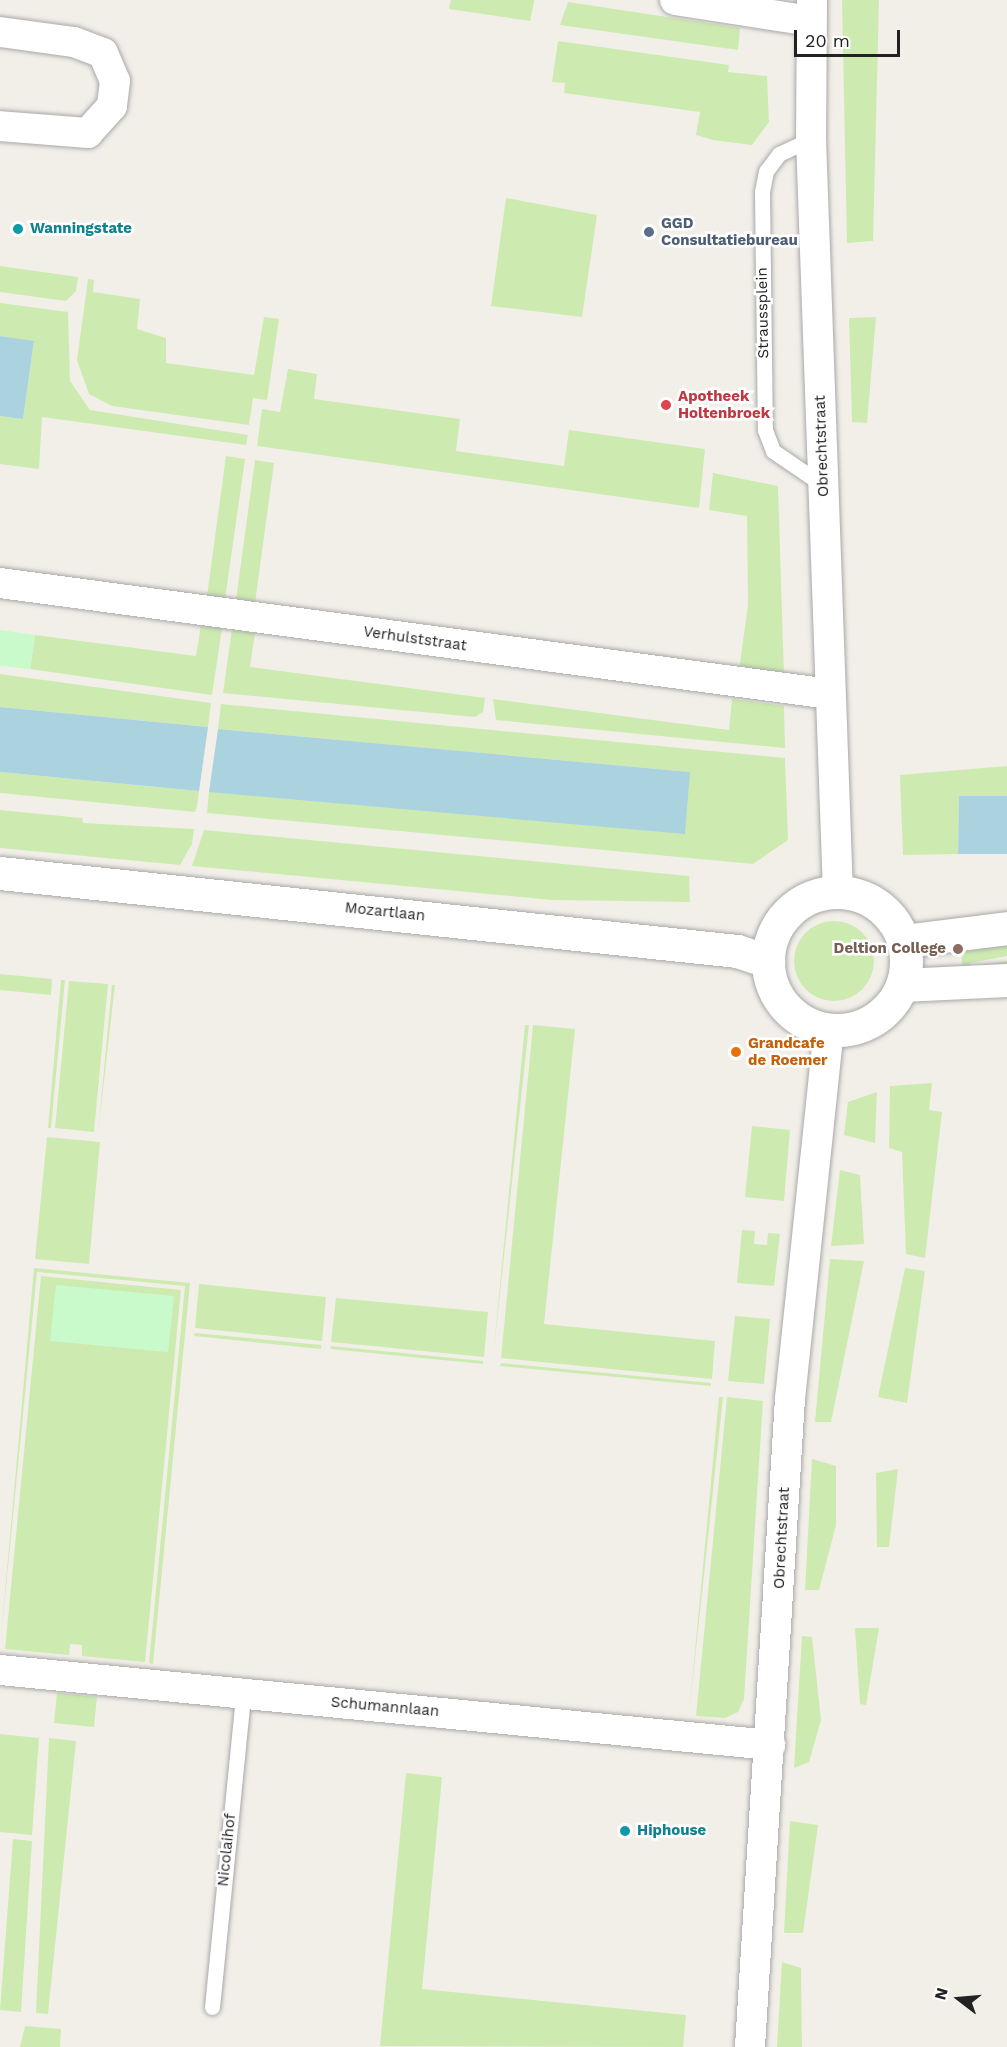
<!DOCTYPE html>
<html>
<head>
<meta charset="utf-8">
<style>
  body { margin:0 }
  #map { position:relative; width:1007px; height:2047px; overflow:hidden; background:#f2efe9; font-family:"Work Sans",sans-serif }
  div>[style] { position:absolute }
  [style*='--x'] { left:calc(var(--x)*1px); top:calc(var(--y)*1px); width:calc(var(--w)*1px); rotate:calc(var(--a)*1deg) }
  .grass>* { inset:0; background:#cdebb0 }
  .round { border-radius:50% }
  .park>* { inset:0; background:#c8facc }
  .water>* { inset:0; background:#aad3df }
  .roads { filter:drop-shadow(0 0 2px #a9a9a9) drop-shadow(0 0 2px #a9a9a9) }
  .service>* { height:15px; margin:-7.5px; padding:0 7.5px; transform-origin:7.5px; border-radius:7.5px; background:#fff }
  .minor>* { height:30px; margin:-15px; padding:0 15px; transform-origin:15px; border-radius:15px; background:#fff }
  .tertiary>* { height:33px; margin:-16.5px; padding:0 16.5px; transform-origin:16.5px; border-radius:16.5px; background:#fff }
  .tertiary>.ring { margin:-16.5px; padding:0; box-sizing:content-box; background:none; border:33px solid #fff; border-radius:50% }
  .dots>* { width:16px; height:16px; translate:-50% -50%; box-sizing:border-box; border:3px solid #fff; border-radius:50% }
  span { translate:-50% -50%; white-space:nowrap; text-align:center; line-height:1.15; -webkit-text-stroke:5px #fff; paint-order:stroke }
  .service-label { font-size:15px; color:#4e5e75; font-weight:700 }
  .left { translate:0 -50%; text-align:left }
  .culture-label { font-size:15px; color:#0d838f; font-weight:700 }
  .street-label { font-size:15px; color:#222 }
  .health-label { font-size:15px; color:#be3a42; font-weight:700 }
  .education-label { font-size:15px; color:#785e54; font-weight:700 }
  .right { translate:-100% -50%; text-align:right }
  .food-label { font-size:15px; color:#c56008; font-weight:700 }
  .north { position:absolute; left:929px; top:1969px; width:60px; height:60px; -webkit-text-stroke:4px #fff; paint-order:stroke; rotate:286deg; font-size:16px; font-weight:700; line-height:24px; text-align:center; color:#222 }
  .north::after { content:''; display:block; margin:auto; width:21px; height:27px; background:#222; clip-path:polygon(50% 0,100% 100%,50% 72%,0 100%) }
  .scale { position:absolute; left:794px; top:30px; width:106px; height:27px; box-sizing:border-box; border:3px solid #222; border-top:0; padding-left:8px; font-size:18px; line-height:21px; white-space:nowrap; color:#222; -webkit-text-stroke:4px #fff; paint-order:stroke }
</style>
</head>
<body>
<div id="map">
  <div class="grass">
    <div style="clip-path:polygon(451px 0,534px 0,534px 2px,530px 21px,449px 9px)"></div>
    <div style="clip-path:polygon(842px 0,879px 0,873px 241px,847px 243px)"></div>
    <div style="clip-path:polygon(568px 2px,740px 28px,738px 50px,560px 25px)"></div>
    <div style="clip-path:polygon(558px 41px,729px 65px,728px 72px,767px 76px,769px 122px,752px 145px,713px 140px,696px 135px,700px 112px,564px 93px,565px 83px,552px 82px)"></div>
    <div style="clip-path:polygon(506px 198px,597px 215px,582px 317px,491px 306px)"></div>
    <div style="clip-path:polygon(0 266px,78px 277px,76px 291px,66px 301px,0 292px)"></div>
    <div style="clip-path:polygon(88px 279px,94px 280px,93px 292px,140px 299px,137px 329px,166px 338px,166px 363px,254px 375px,264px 317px,279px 319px,267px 400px,253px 398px,249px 425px,112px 406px,89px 394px,77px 360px)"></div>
    <div style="clip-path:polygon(0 303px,68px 312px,70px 381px,90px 410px,248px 435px,246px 445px,42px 417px,39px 469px,0 464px,0 416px,23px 419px,34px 342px,0 336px)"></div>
    <div style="clip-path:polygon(876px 317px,867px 423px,852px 422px,849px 318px)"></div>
    <div style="clip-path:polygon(288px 369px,317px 374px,314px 399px,460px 419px,456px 451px,564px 466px,569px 430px,705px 449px,699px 508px,257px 446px,262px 409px,280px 412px)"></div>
    <div style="clip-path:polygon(226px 456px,245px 459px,225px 599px,207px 596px)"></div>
    <div style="clip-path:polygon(255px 460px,274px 463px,255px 603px,236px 600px)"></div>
    <div style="clip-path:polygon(713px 473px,778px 486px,784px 675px,739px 670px,748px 605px,747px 516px,709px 510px)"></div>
    <div style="clip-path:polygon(201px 625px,222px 628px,212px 695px,30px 669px,35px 635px,196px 656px)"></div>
    <div style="clip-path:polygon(232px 629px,255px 633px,250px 667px,485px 698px,483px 712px,475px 717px,223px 693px)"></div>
    <div style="clip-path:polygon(0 674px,211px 703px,208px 727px,0 707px)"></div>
    <div style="clip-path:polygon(493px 699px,729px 730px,732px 699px,784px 706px,785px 748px,496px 720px)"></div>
    <div style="clip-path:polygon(221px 704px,785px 758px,788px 840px,753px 864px,207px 813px,209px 792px,689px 772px,218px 729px)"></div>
    <div style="clip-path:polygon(1007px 766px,1007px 796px,959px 796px,958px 854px,903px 855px,900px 775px)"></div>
    <div style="clip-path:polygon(0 772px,199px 791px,197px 806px,195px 812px,0 793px)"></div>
    <div style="clip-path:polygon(0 810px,82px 818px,83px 823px,194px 829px,192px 844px,180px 865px,0 848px)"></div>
    <div style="clip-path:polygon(204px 830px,689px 876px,690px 902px,552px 900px,192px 866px)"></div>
    <div class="round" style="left:794px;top:921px;width:80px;height:80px"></div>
    <div style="clip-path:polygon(1007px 938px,1007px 956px,970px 963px,971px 967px,1007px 961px,1007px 971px,963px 977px,961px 944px)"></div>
    <div style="clip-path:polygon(0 974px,52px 979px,51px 995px,0 990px)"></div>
    <div style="clip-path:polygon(61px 980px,65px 980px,51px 1128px,48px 1128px)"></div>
    <div style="clip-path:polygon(69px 981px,108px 984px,94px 1132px,55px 1128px)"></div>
    <div style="clip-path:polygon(112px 985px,115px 985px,98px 1133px)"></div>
    <div style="clip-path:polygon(525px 1025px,529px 1025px,493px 1358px)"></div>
    <div style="clip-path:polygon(533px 1025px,575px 1029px,544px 1324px,715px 1341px,712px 1379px,501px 1358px)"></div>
    <div style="clip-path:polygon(932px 1083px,929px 1110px,942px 1112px,925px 1258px,906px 1254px,902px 1152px,889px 1148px,890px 1086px)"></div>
    <div style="clip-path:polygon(877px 1092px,875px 1143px,844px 1135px,848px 1102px)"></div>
    <div style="clip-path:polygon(752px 1126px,790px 1130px,784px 1201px,745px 1197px)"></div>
    <div style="clip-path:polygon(47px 1137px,100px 1142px,89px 1264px,35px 1259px)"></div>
    <div style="clip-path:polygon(840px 1170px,860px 1175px,864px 1244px,831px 1246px)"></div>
    <div style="clip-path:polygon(742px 1230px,755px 1231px,754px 1244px,767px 1245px,768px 1233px,780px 1234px,774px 1286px,737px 1283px)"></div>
    <div style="clip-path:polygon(830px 1259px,864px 1261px,831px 1422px,815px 1422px)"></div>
    <div style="clip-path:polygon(34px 1268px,190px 1283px,153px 1664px,149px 1663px,185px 1286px,37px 1272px,0 1648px)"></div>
    <div style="clip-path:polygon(905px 1268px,925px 1271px,907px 1403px,878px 1397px)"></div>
    <div style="clip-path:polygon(41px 1276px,181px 1290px,145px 1662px,82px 1656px,82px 1645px,70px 1644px,69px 1655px,5px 1649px)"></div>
    <div style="clip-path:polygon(199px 1284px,326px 1297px,322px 1341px,195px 1328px)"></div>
    <div style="clip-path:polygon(336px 1298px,488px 1312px,484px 1357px,331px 1342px)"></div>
    <div style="clip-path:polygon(735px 1316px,770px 1319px,764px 1384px,728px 1381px)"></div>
    <div style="clip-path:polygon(195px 1333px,321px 1345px,321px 1349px,194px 1336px)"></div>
    <div style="clip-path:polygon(331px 1346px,483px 1361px,483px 1364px,330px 1349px)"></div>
    <div style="clip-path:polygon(501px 1363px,711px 1383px,711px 1386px,500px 1366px)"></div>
    <div style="clip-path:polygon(719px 1397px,723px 1397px,689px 1715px)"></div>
    <div style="clip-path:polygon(727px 1397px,763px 1401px,744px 1699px,738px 1712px,725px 1718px,696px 1716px)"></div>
    <div style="clip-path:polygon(812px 1459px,836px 1466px,836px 1525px,819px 1590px,805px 1590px)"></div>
    <div style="clip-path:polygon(898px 1469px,889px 1547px,877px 1547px,876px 1473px)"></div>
    <div style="clip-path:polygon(855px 1628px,879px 1628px,866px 1705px,860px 1704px)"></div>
    <div style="clip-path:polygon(802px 1636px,812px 1637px,821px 1720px,809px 1762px,794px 1768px)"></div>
    <div style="clip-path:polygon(57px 1693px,97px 1697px,94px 1727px,54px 1723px)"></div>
    <div style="clip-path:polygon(0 1734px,39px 1738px,32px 1835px,0 1832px)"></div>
    <div style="clip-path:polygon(49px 1738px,76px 1741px,48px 2014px,36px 2013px)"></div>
    <div style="clip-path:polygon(406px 1773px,442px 1777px,422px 1989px,686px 2015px,683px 2047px,380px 2046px)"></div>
    <div style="clip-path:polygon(790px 1821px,818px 1825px,803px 1933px,784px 1933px)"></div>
    <div style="clip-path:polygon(13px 1839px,32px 1841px,21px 2012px,0 2010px)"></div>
    <div style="clip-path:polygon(782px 1962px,801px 1968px,802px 2047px,777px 2047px)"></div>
    <div style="clip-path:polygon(25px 2026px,61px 2029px,60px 2047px,20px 2047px)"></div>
  </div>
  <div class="park">
    <div style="clip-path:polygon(0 630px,35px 635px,30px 669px,0 666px)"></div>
    <div style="clip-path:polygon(56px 1285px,174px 1296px,168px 1352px,50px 1341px)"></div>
  </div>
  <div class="water">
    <div style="clip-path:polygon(0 336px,34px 341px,23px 419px,0 416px)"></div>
    <div style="clip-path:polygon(0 707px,208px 727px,199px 791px,0 772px)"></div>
    <div style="clip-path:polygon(218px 729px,690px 772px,685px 834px,209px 792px)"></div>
    <div style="clip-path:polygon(959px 796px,1007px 796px,1007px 854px,958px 854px)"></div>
  </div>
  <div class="roads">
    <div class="service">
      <div style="--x:811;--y:139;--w:35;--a:155"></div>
      <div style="--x:779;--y:154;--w:21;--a:127"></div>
      <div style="--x:766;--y:171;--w:21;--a:101"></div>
      <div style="--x:762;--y:192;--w:238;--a:89.3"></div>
      <div style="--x:765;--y:430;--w:22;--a:69"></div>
      <div style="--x:773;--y:451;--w:60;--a:34.2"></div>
      <div style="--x:212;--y:2007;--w:315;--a:-84.3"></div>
    </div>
    <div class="minor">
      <div style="--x:675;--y:0;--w:138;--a:8.8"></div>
      <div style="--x:812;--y:0;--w:139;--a:90.4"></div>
      <div style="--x:811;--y:139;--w:753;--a:87.95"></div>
      <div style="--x:0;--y:32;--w:75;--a:7.7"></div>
      <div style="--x:74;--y:42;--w:31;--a:21"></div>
      <div style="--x:103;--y:53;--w:30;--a:67"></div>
      <div style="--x:115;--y:81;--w:25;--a:97"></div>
      <div style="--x:112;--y:106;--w:36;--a:132"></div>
      <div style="--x:88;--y:133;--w:88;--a:-175.5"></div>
      <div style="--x:0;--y:583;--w:837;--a:7.62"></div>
      <div style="--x:0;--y:1670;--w:774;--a:5.56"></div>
      <div style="--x:750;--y:2047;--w:649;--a:-86.47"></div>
      <div style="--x:790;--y:1399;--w:371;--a:-84"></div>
    </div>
    <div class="tertiary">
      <div style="--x:0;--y:873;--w:741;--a:6.04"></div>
      <div style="--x:737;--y:951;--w:33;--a:18"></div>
      <div class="ring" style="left:768px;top:892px;width:105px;height:105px"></div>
      <div style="--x:903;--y:941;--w:105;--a:-7.1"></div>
      <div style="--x:902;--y:985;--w:105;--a:-2.7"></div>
    </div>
  </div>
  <div class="dots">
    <div style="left:18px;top:229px;background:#0f9aa8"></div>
    <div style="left:649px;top:232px;background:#5c6f8a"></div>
    <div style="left:666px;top:405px;background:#e0444e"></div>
    <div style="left:958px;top:949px;background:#8d6e63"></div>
    <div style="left:736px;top:1052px;background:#e8710a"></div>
    <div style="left:625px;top:1831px;background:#0f9aa8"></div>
  </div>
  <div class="service-label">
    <span class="left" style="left:661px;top:232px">GGD<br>Consultatiebureau</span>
  </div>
  <div class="culture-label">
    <span class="left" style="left:30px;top:229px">Wanningstate</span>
    <span class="left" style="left:637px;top:1831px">Hiphouse</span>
  </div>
  <div class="street-label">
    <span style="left:763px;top:313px;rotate:-91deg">Straussplein</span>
    <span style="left:822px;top:446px;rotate:-92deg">Obrechtstraat</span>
    <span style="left:415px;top:639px;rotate:8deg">Verhulststraat</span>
    <span style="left:385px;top:912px;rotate:6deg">Mozartlaan</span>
    <span style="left:782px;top:1538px;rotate:-87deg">Obrechtstraat</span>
    <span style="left:385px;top:1707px;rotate:5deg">Schumannlaan</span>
    <span style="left:227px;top:1850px;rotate:-84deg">Nicolaihof</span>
  </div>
  <div class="health-label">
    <span class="left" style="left:678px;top:405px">Apotheek<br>Holtenbroek</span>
  </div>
  <div class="education-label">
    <span class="right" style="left:946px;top:949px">Deltion College</span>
  </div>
  <div class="food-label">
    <span class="left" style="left:748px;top:1052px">Grandcafe<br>de Roemer</span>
  </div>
  <div class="north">N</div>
  <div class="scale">20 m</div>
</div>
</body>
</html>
